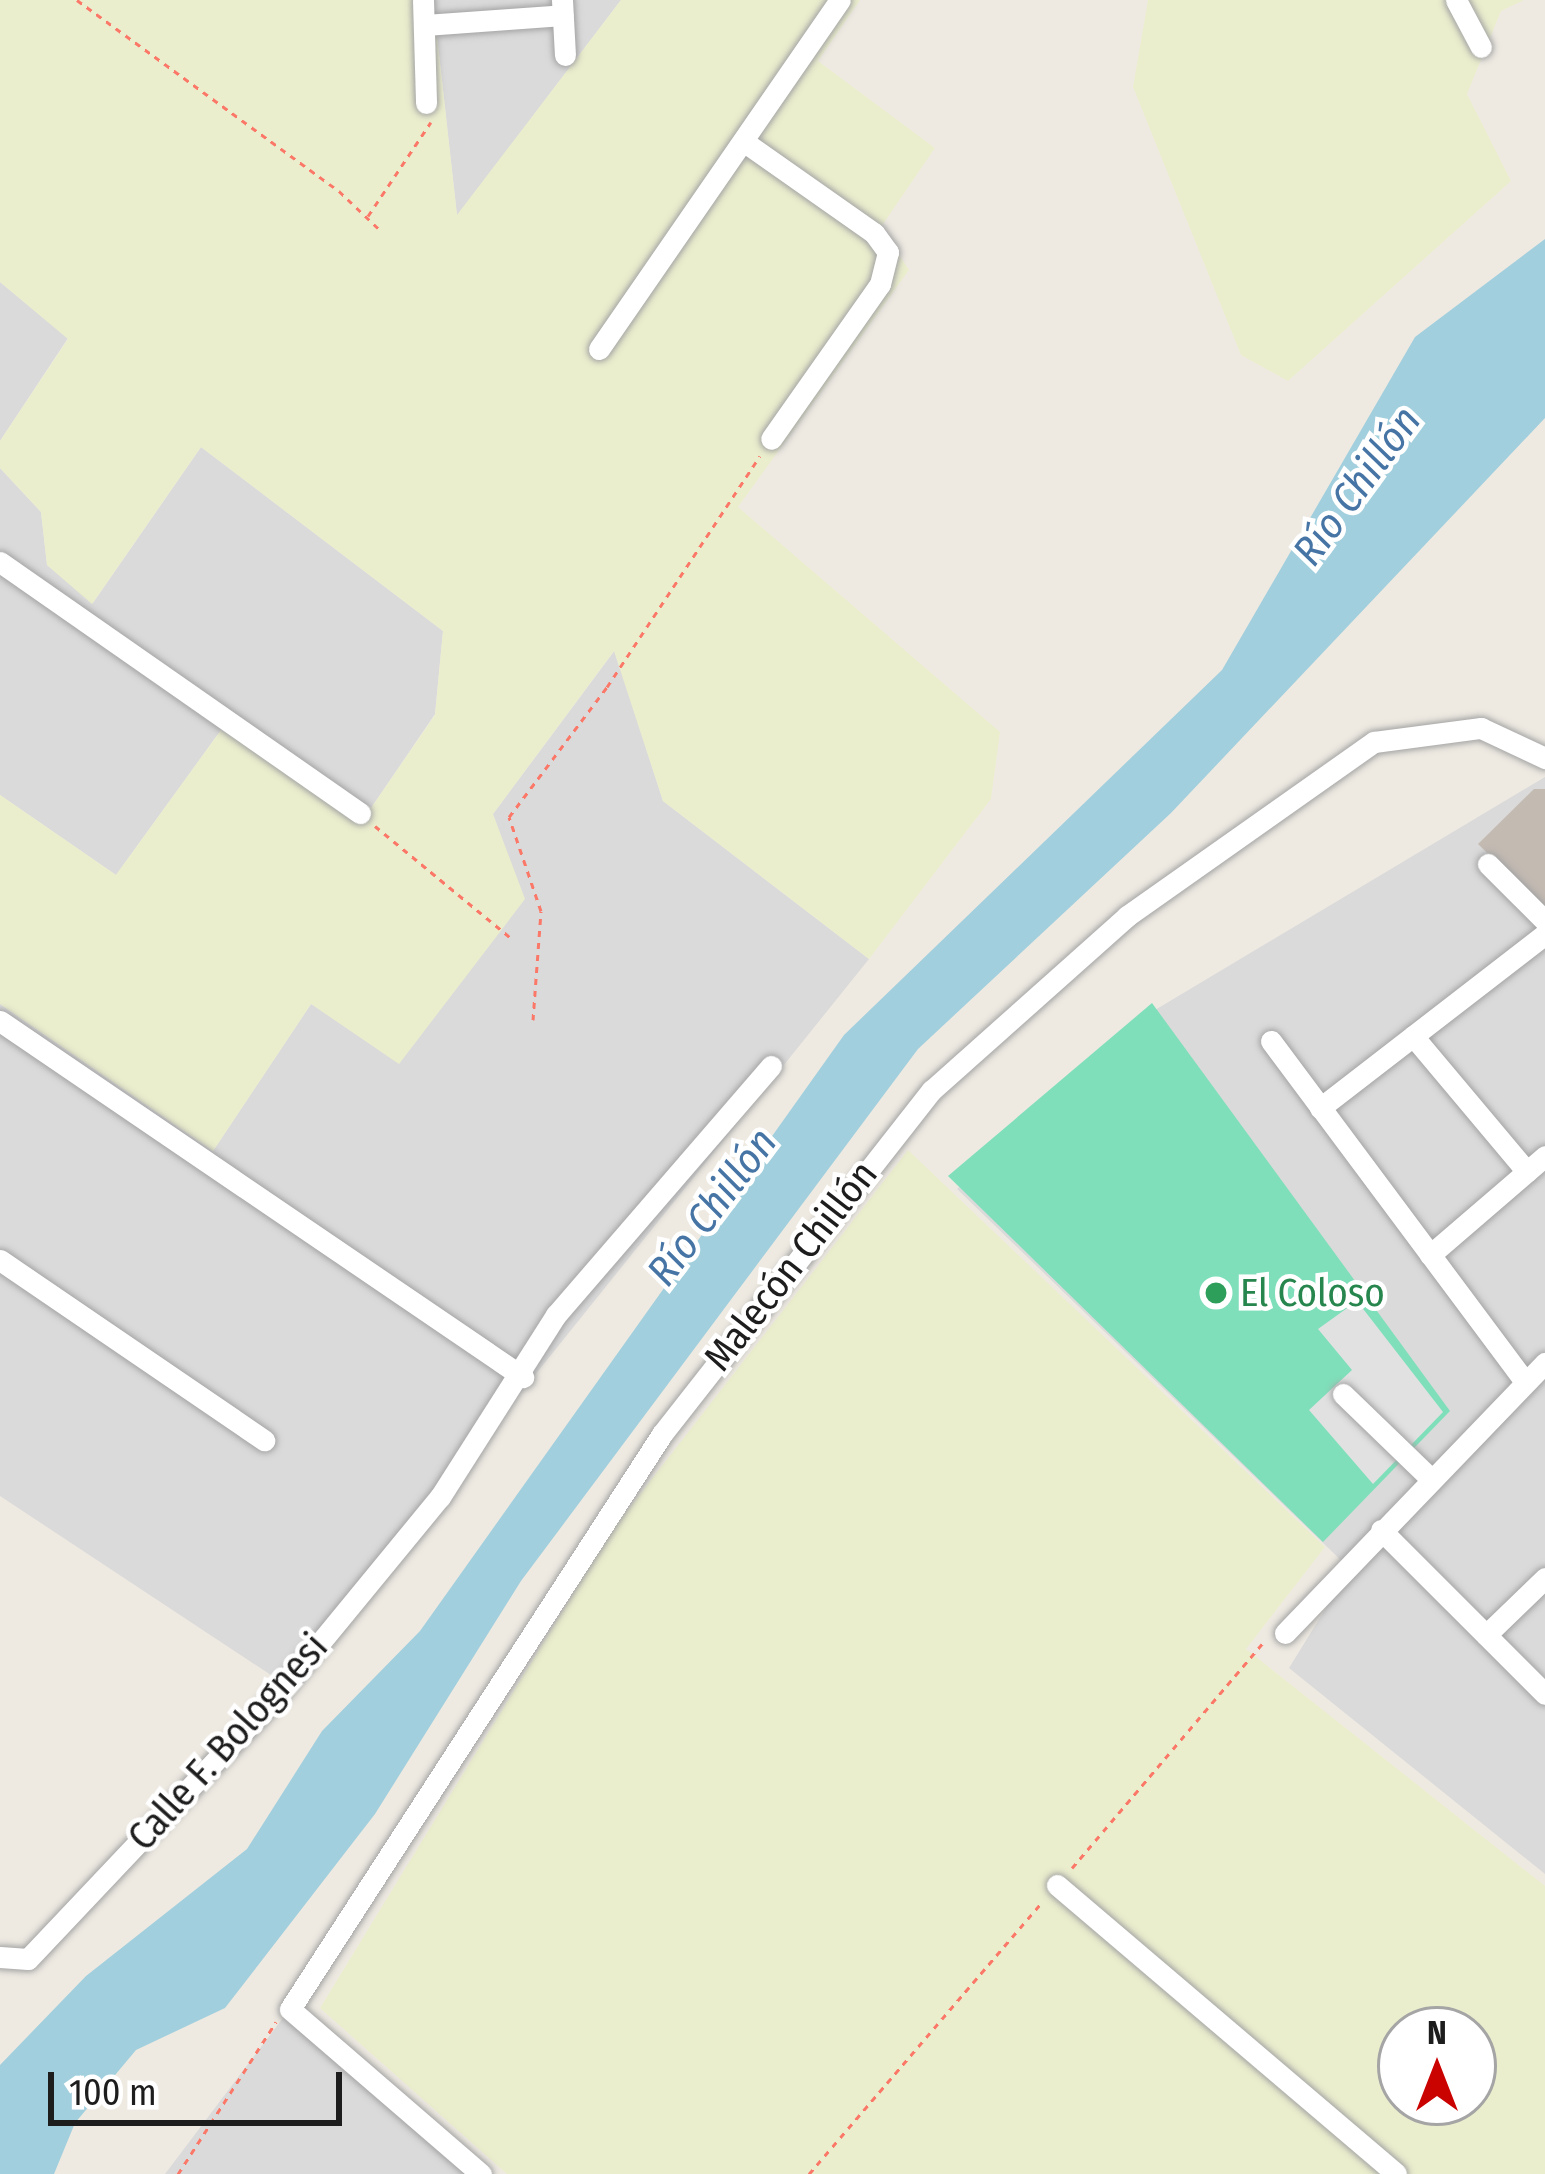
<!DOCTYPE html>
<html>
<head>
<meta charset="utf-8">
<style>
  body { margin:0 }
  #map { position:relative; width:1545px; height:2174px; overflow:hidden; background:#eeeae2; font-family:"Fira Sans Condensed",sans-serif }
  div>[style] { position:absolute }
  [style*='--x'] { left:calc(var(--x)*1px); top:calc(var(--y)*1px); width:calc(var(--w)*1px); rotate:calc(var(--a)*1deg) }
  .residential>* { inset:0; background:#dbdada }
  .farmland>* { inset:0; background:#ebeecd }
  .pitch>* { inset:0; background:#7fdfbb }
  .parking>* { inset:0; background:#e1e1e1 }
  .water>* { inset:0; background:#a2cfdd }
  .building>* { inset:0; background:#c3bab2 }
  .path>* { height:3px; margin-top:-1.5px; transform-origin:0; background:repeating-linear-gradient(90deg,#fb7767 0 6px,transparent 0 12px) }
  .roads { filter:drop-shadow(0 0 3px #a4a4a4) drop-shadow(0 0 3px #a4a4a4) }
  .minor>* { height:21px; margin:-10.5px; padding:0 10.5px; transform-origin:10.5px; border-radius:10.5px; background:#fff }
  .dots>* { width:33px; height:33px; translate:-50% -50%; box-sizing:border-box; border:6px solid #fff; border-radius:50% }
  span { translate:-50% -50%; white-space:nowrap; text-align:center; line-height:1.15; -webkit-text-stroke:9px #fff; paint-order:stroke }
  .street-label { font-size:39px; color:#1d1d1d }
  .leisure-label { font-size:39px; color:#27864d }
  .left { translate:0 -50%; text-align:left }
  .water-label { font-size:42px; color:#4675a5; font-style:italic }
  .north { position:absolute; left:1377px; top:2006px; width:120px; height:120px; box-sizing:border-box; background:#fff; border:3px solid #a5a5a5; border-radius:50%; rotate:0deg; font-size:33px; font-weight:700; line-height:48px; text-align:center; color:#1d1d1d }
  .north::after { content:''; display:block; margin:auto; width:42px; height:54px; background:#ca0200; clip-path:polygon(50% 0,100% 100%,50% 72%,0 100%) }
  .scale { position:absolute; left:48px; top:2072px; width:294px; height:54px; box-sizing:border-box; border:6px solid #1d1d1d; border-top:0; padding-left:15px; font-size:36px; line-height:42px; white-space:nowrap; color:#1d1d1d; -webkit-text-stroke:9px #fff; paint-order:stroke }
</style>
</head>
<body>
<div id="map">
  <div class="residential">
    <div style="clip-path:polygon(433px 0,621px 0,457px 216px)"></div>
    <div style="clip-path:polygon(0 282px,68px 338px,0 441px)"></div>
    <div style="clip-path:polygon(201px 447px,443px 631px,435px 714px,371px 808px,221px 730px,116px 875px,0 795px,0 468px,41px 512px,47px 565px,93px 603px)"></div>
    <div style="clip-path:polygon(615px 650px,663px 801px,869px 959px,286px 1685px,0 1496px,0 1004px,213px 1151px,311px 1004px,493px 814px)"></div>
    <div style="clip-path:polygon(1545px 777px,1545px 1874px,1289px 1668px,1350px 1569px,957px 1189px,1155px 1010px)"></div>
    <div style="clip-path:polygon(292px 2006px,493px 2174px,165px 2174px)"></div>
  </div>
  <div class="farmland">
    <div style="clip-path:polygon(0 0,433px 0,457px 215px,621px 0,860px 0,818px 61px,935px 148px,881px 227px,909px 270px,738px 507px,1000px 732px,991px 799px,869px 959px,663px 801px,614px 651px,493px 814px,525px 899px,399px 1064px,311px 1004px,213px 1151px,0 1004px,0 795px,116px 875px,221px 730px,371px 808px,435px 715px,443px 631px,201px 447px,92px 604px,47px 565px,41px 512px,0 468px,0 441px,68px 339px,0 282px)"></div>
    <div style="clip-path:polygon(1148px 0,1524px 0,1501px 11px,1467px 94px,1511px 181px,1288px 381px,1241px 355px,1133px 87px)"></div>
    <div style="clip-path:polygon(evenodd,908px 1150px,1325px 1547px,1246px 1649px,1545px 1886px,1545px 2174px,507px 2174px,320px 2008px,612px 1530px,908px 1150px,1401px 2030px,1473px 2030px,1473px 2102px,1401px 2102px,1401px 2030px)"></div>
  </div>
  <div class="pitch">
    <div style="clip-path:polygon(1152px 1003px,1450px 1411px,1323px 1542px,948px 1176px)"></div>
  </div>
  <div class="parking">
    <div style="clip-path:polygon(1357px 1301px,1443px 1412px,1373px 1484px,1309px 1410px,1352px 1370px,1318px 1329px)"></div>
  </div>
  <div class="water">
    <div style="clip-path:polygon(1545px 239px,1545px 418px,1171px 813px,918px 1049px,521px 1581px,375px 1814px,225px 2008px,136px 2050px,75px 2123px,54px 2174px,0 2174px,0 2065px,86px 1976px,247px 1849px,322px 1731px,420px 1631px,844px 1035px,1222px 670px,1415px 337px)"></div>
  </div>
  <div class="building">
    <div style="clip-path:polygon(1534px 789px,1545px 789px,1545px 909px,1478px 844px)"></div>
  </div>
  <div class="path">
    <div style="--x:77;--y:0;--w:324;--a:36.1"></div>
    <div style="--x:339;--y:191;--w:58;--a:43.6"></div>
    <div style="--x:368;--y:216;--w:113;--a:-56.2"></div>
    <div style="--x:375;--y:826;--w:178;--a:39.5"></div>
    <div style="--x:533;--y:1020;--w:109;--a:-85.8"></div>
    <div style="--x:541;--y:911;--w:99;--a:-108.8"></div>
    <div style="--x:509;--y:817;--w:163;--a:-53"></div>
    <div style="--x:607;--y:687;--w:277;--a:-56.5"></div>
    <div style="--x:1072;--y:1868;--w:297;--a:-49.7"></div>
    <div style="--x:178;--y:2174;--w:181;--a:-57.2"></div>
    <div style="--x:809;--y:2174;--w:358;--a:-49.4"></div>
  </div>
  <div class="roads">
    <div class="minor">
      <div style="--x:423;--y:0;--w:103;--a:88.3"></div>
      <div style="--x:562;--y:0;--w:55;--a:86.9"></div>
      <div style="--x:1456;--y:0;--w:53;--a:62"></div>
      <div style="--x:425;--y:25;--w:138;--a:-4.1"></div>
      <div style="--x:743;--y:141;--w:160;--a:35.1"></div>
      <div style="--x:874;--y:233;--w:24;--a:54"></div>
      <div style="--x:888;--y:252;--w:33;--a:104"></div>
      <div style="--x:880;--y:284;--w:189;--a:125.1"></div>
      <div style="--x:599;--y:349;--w:424;--a:-55.4"></div>
      <div style="--x:0;--y:562;--w:439;--a:34.9"></div>
      <div style="--x:1488;--y:864;--w:81;--a:45"></div>
      <div style="--x:0;--y:1021;--w:633;--a:34.24"></div>
      <div style="--x:1413;--y:1036;--w:177;--a:50"></div>
      <div style="--x:1271;--y:1041;--w:425;--a:53.3"></div>
      <div style="--x:1320;--y:1108;--w:284;--a:-37.7"></div>
      <div style="--x:1430;--y:1255;--w:152;--a:-40.7"></div>
      <div style="--x:0;--y:1260;--w:320;--a:34.3"></div>
      <div style="--x:1343;--y:1394;--w:121;--a:44"></div>
      <div style="--x:1381;--y:1530;--w:232;--a:45"></div>
      <div style="--x:1285;--y:1633;--w:375;--a:-46.1"></div>
      <div style="--x:1486;--y:1635;--w:82;--a:-44"></div>
      <div style="--x:1057;--y:1885;--w:445;--a:40.4"></div>
      <div style="--x:0;--y:1957;--w:28;--a:4"></div>
      <div style="--x:28;--y:1959;--w:357;--a:-46.6"></div>
      <div style="--x:273;--y:1700;--w:263;--a:-50.6"></div>
      <div style="--x:440;--y:1497;--w:216;--a:-57.5"></div>
      <div style="--x:556;--y:1315;--w:329;--a:-49.2"></div>
      <div style="--x:481;--y:2174;--w:252;--a:-139.2"></div>
      <div style="--x:290;--y:2009;--w:685;--a:-57.1"></div>
      <div style="--x:662;--y:1434;--w:437;--a:-51.9"></div>
      <div style="--x:932;--y:1090;--w:261;--a:-41.7"></div>
      <div style="--x:1127;--y:916;--w:302;--a:-35.2"></div>
      <div style="--x:1374;--y:742;--w:108;--a:-7.5"></div>
      <div style="--x:1481;--y:728;--w:71;--a:25.1"></div>
    </div>
  </div>
  <div class="dots">
    <div style="left:1216px;top:1293px;background:#2e9e5b"></div>
  </div>
  <div class="street-label">
    <span style="left:791px;top:1266px;rotate:-52deg">Malecón Chillón</span>
    <span style="left:228px;top:1742px;rotate:-48deg">Calle F. Bolognesi</span>
  </div>
  <div class="leisure-label">
    <span class="left" style="left:1240px;top:1293px">El Coloso</span>
  </div>
  <div class="water-label">
    <span style="left:1357px;top:486px;rotate:-54deg">Río Chillón</span>
    <span style="left:712px;top:1207px;rotate:-53deg">Río Chillón</span>
  </div>
  <div class="north">N</div>
  <div class="scale">100 m</div>
</div>
</body>
</html>
